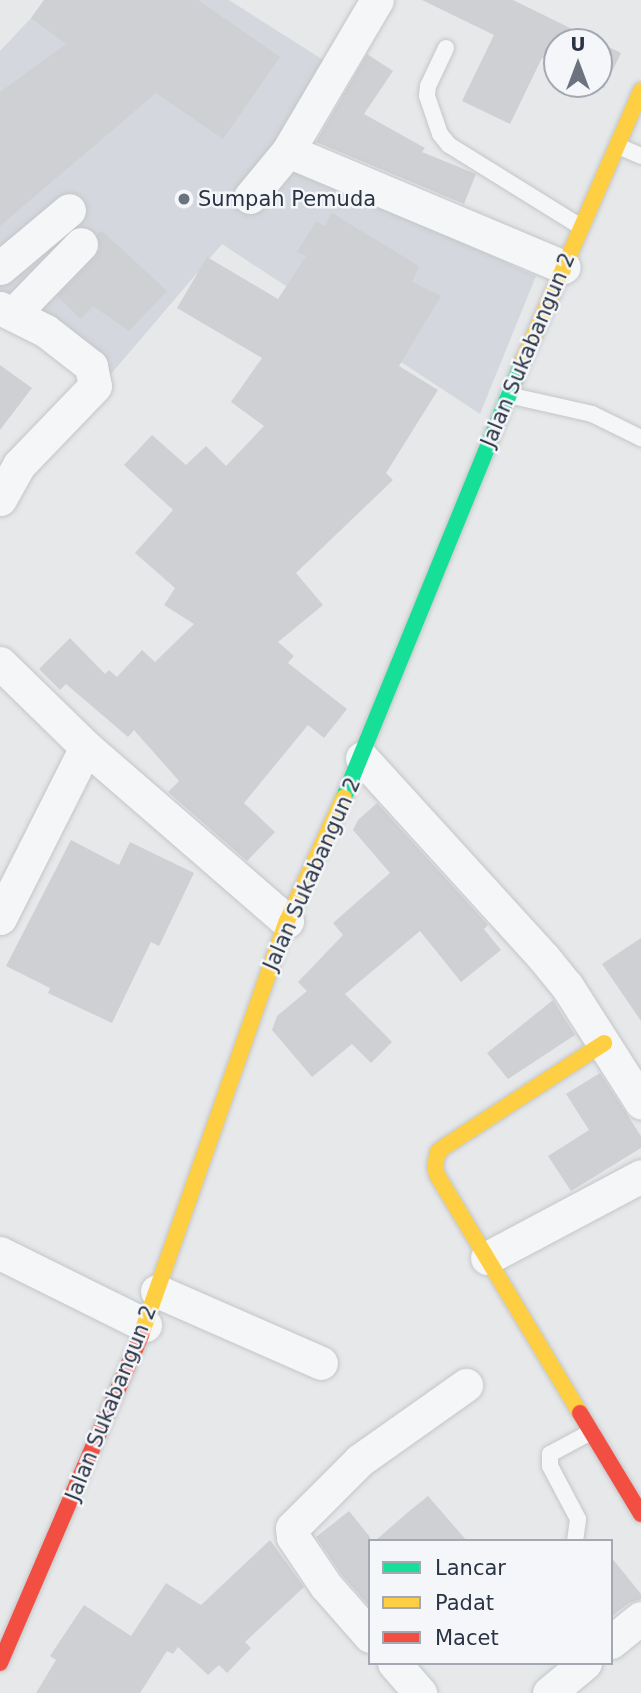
<!DOCTYPE html>
<html>
<head>
<meta charset="utf-8">
<style>
  body { margin:0 }
  #map { position:relative; width:641px; height:1693px; overflow:hidden; background:#e6e8ea; font-family:"DejaVu Sans",sans-serif }
  div>[style] { position:absolute }
  [style*='--x'] { left:calc(var(--x)*1px); top:calc(var(--y)*1px); width:calc(var(--w)*1px); rotate:calc(var(--a)*1deg) }
  .built>* { inset:0; background:#d4d7dd }
  .building>* { inset:0; background:#ced0d3 }
  .roads { filter:drop-shadow(0 0 2px #c4c6c8) drop-shadow(0 0 2px #c4c6c8) }
  .lane>* { height:16px; margin:-8px; padding:0 8px; transform-origin:8px; border-radius:8px; background:#f5f6f7 }
  .street>* { height:33px; margin:-16.5px; padding:0 16.5px; transform-origin:16.5px; border-radius:16.5px; background:#f5f6f7 }
  .fast>* { height:16px; margin:-8px; padding:0 8px; transform-origin:8px; border-radius:8px; background:#16e098 }
  .slow>* { height:16px; margin:-8px; padding:0 8px; transform-origin:8px; border-radius:8px; background:#ffcf43 }
  .jam>* { height:16px; margin:-8px; padding:0 8px; transform-origin:8px; border-radius:8px; background:#f24e42 }
  .dots>* { width:19px; height:19px; translate:-50% -50%; box-sizing:border-box; border:4px solid #f4f6f9; border-radius:50% }
  span { translate:-50% -50%; white-space:nowrap; text-align:center; line-height:1.15; -webkit-text-stroke:5px #f4f6f9; paint-order:stroke }
  .poi-label { font-size:21px; color:#2b3445 }
  .left { translate:0 -50%; text-align:left }
  .street-label { font-size:21px; color:#2b3445 }
  .legend { position:absolute; left:368px; top:1539px; width:245px; height:126px; box-sizing:border-box; background:#f4f6f9; border:2px solid #a4a8b1; margin:0; padding:9px 12px; list-style:none; font-size:21px; color:#2b3445 }
  .legend li { display:flex; align-items:center; gap:14px; height:35px }
  .legend b { width:35px; border:2px solid #a4a8b1 }
  .north { position:absolute; left:543px; top:28px; width:70px; height:70px; box-sizing:border-box; background:#f4f6f9; border:2px solid #a4a8b1; border-radius:50%; rotate:0deg; font-size:19px; font-weight:700; line-height:28px; text-align:center; color:#2b3445 }
  .north::after { content:''; display:block; margin:auto; width:24px; height:32px; background:#6c737f; clip-path:polygon(50% 0,100% 100%,50% 72%,0 100%) }
</style>
</head>
<body>
<div id="map">
  <div class="built">
    <div style="clip-path:polygon(48px 0,229px 0,331px 65px,272px 155px,536px 276px,480px 414px,222px 244px,110px 375px,0 295px,0 51px)"></div>
  </div>
  <div class="building">
    <div style="clip-path:polygon(44px 0,198px 0,280px 57px,223px 139px,156px 93px,0 226px,0 92px,66px 44px,31px 18px)"></div>
    <div style="clip-path:polygon(422px 0,513px 0,621px 53px,604px 88px,595px 84px,599px 84px,599px 42px,557px 42px,557px 66px,542px 58px,510px 124px,462px 101px,494px 35px)"></div>
    <div style="clip-path:polygon(367px 54px,393px 71px,364px 114px,425px 148px,422px 152px,476px 174px,464px 204px,316px 142px)"></div>
    <div style="clip-path:polygon(332px 213px,419px 266px,412px 282px,441px 296px,399px 366px,438px 390px,386px 473px,393px 480px,296px 573px,323px 605px,278px 642px,294px 656px,288px 663px,347px 709px,324px 738px,308px 725px,244px 803px,275px 832px,247px 861px,168px 792px,179px 781px,134px 730px,128px 737px,66px 684px,60px 690px,39px 669px,70px 638px,105px 674px,109px 670px,117px 677px,142px 650px,155px 662px,194px 624px,164px 605px,175px 588px,135px 553px,173px 510px,124px 465px,152px 435px,186px 465px,206px 446px,226px 466px,264px 426px,231px 402px,262px 358px,177px 308px,207px 257px,278px 299px,306px 256px,297px 252px,316px 221px,325px 226px)"></div>
    <div style="clip-path:polygon(102px 231px,167px 291px,129px 331px,93px 306px,81px 319px,57px 296px,95px 257px,100px 248px,97px 235px)"></div>
    <div style="clip-path:polygon(0 365px,32px 388px,0 430px)"></div>
    <div style="clip-path:polygon(377px 803px,488px 925px,484px 929px,501px 950px,461px 982px,420px 931px,345px 994px,392px 1042px,371px 1063px,352px 1044px,312px 1077px,272px 1030px,277px 1016px,307px 991px,298px 982px,343px 935px,333px 923px,390px 873px,353px 830px,358px 820px)"></div>
    <div style="clip-path:polygon(71px 840px,119px 865px,130px 842px,194px 873px,159px 946px,151px 942px,112px 1023px,48px 993px,50px 988px,6px 966px)"></div>
    <div style="clip-path:polygon(641px 938px,641px 1021px,602px 964px)"></div>
    <div style="clip-path:polygon(553px 1000px,575px 1035px,508px 1079px,487px 1053px)"></div>
    <div style="clip-path:polygon(600px 1073px,641px 1136px,641px 1148px,571px 1191px,548px 1156px,589px 1130px,566px 1094px)"></div>
    <div style="clip-path:polygon(428px 1496px,467px 1541px,375px 1541px,407px 1513px)"></div>
    <div style="clip-path:polygon(349px 1511px,370px 1537px,370px 1607px,341px 1574px,316px 1537px)"></div>
    <div style="clip-path:polygon(270px 1540px,304px 1587px,245px 1642px,251px 1648px,227px 1673px,219px 1665px,208px 1675px,178px 1647px,173px 1654px,167px 1651px,140px 1693px,36px 1693px,56px 1660px,50px 1656px,84px 1605px,131px 1636px,166px 1583px,201px 1605px)"></div>
    <div style="clip-path:polygon(611px 1557px,641px 1594px,641px 1599px,629px 1603px,611px 1617px)"></div>
  </div>
  <div class="roads">
    <div class="lane">
      <div style="--x:446;--y:48;--w:42;--a:115.3"></div>
      <div style="--x:428;--y:86;--w:10;--a:96"></div>
      <div style="--x:427;--y:96;--w:40;--a:71.1"></div>
      <div style="--x:440;--y:134;--w:14;--a:51"></div>
      <div style="--x:449;--y:145;--w:155;--a:31.8"></div>
      <div style="--x:618;--y:146;--w:25;--a:23"></div>
      <div style="--x:508;--y:395;--w:86;--a:12.7"></div>
      <div style="--x:592;--y:414;--w:55;--a:26.1"></div>
      <div style="--x:575;--y:1541;--w:22;--a:-82"></div>
      <div style="--x:578;--y:1519;--w:60;--a:-117.8"></div>
      <div style="--x:550;--y:1466;--w:12;--a:-90"></div>
      <div style="--x:550;--y:1454;--w:47;--a:-28.2"></div>
    </div>
    <div class="street">
      <div style="--x:288;--y:151;--w:299;--a:22.8"></div>
      <div style="--x:250;--y:197;--w:60;--a:-50.4"></div>
      <div style="--x:288;--y:151;--w:175;--a:-59.5"></div>
      <div style="--x:0;--y:268;--w:90;--a:-40"></div>
      <div style="--x:0;--y:308;--w:51;--a:26.6"></div>
      <div style="--x:46;--y:331;--w:57;--a:37.9"></div>
      <div style="--x:91;--y:366;--w:20;--a:79"></div>
      <div style="--x:95;--y:386;--w:110;--a:133.9"></div>
      <div style="--x:19;--y:465;--w:39;--a:119"></div>
      <div style="--x:14;--y:313;--w:96;--a:-45.8"></div>
      <div style="--x:0;--y:663;--w:120;--a:44.3"></div>
      <div style="--x:86;--y:747;--w:266;--a:40.9"></div>
      <div style="--x:362;--y:758;--w:270;--a:47.7"></div>
      <div style="--x:544;--y:958;--w:36;--a:51"></div>
      <div style="--x:567;--y:986;--w:138;--a:57.5"></div>
      <div style="--x:0;--y:918;--w:191;--a:-63.3"></div>
      <div style="--x:0;--y:1253;--w:162;--a:26.4"></div>
      <div style="--x:487;--y:1258;--w:174;--a:-28"></div>
      <div style="--x:157;--y:1291;--w:179;--a:23.7"></div>
      <div style="--x:370;--y:1636;--w:67;--a:-131.3"></div>
      <div style="--x:326;--y:1586;--w:59;--a:-124"></div>
      <div style="--x:293;--y:1537;--w:9;--a:-96"></div>
      <div style="--x:292;--y:1528;--w:96;--a:-45"></div>
      <div style="--x:360;--y:1460;--w:130;--a:-35.3"></div>
      <div style="--x:611;--y:1642;--w:38;--a:-39"></div>
      <div style="--x:394;--y:1663;--w:40;--a:49"></div>
      <div style="--x:549;--y:1693;--w:47;--a:-39.8"></div>
    </div>
    <div class="fast">
      <div style="--x:344;--y:797;--w:471;--a:-67.7"></div>
    </div>
    <div class="slow">
      <div style="--x:523;--y:361;--w:295;--a:-66.4"></div>
      <div style="--x:141;--y:1335;--w:439;--a:-70.6"></div>
      <div style="--x:287;--y:921;--w:136;--a:-65.3"></div>
      <div style="--x:580;--y:1413;--w:278;--a:-121"></div>
      <div style="--x:437;--y:1175;--w:9;--a:-103"></div>
      <div style="--x:435;--y:1166;--w:14;--a:-78"></div>
      <div style="--x:438;--y:1152;--w:8;--a:-40"></div>
      <div style="--x:444;--y:1147;--w:191;--a:-33"></div>
    </div>
    <div class="jam">
      <div style="--x:580;--y:1413;--w:118;--a:58.9"></div>
      <div style="--x:0;--y:1663;--w:357;--a:-66.7"></div>
    </div>
  </div>
  <div class="dots">
    <div style="left:184px;top:199px;background:#6c737f"></div>
  </div>
  <div class="poi-label">
    <span class="left" style="left:198px;top:199px">Sumpah Pemuda</span>
  </div>
  <div class="street-label">
    <span style="left:528px;top:350px;rotate:-67deg">Jalan Sukabangun 2</span>
    <span style="left:312px;top:874px;rotate:-66deg">Jalan Sukabangun 2</span>
    <span style="left:111px;top:1403px;rotate:-68deg">Jalan Sukabangun 2</span>
  </div>
  <ul class="legend">
  <li><b style="height:9px;background:#16e098"></b>Lancar</li>
  <li><b style="height:9px;background:#ffcf43"></b>Padat</li>
  <li><b style="height:9px;background:#f24e42"></b>Macet</li>
  </ul>
  <div class="north">U</div>
</div>
</body>
</html>
